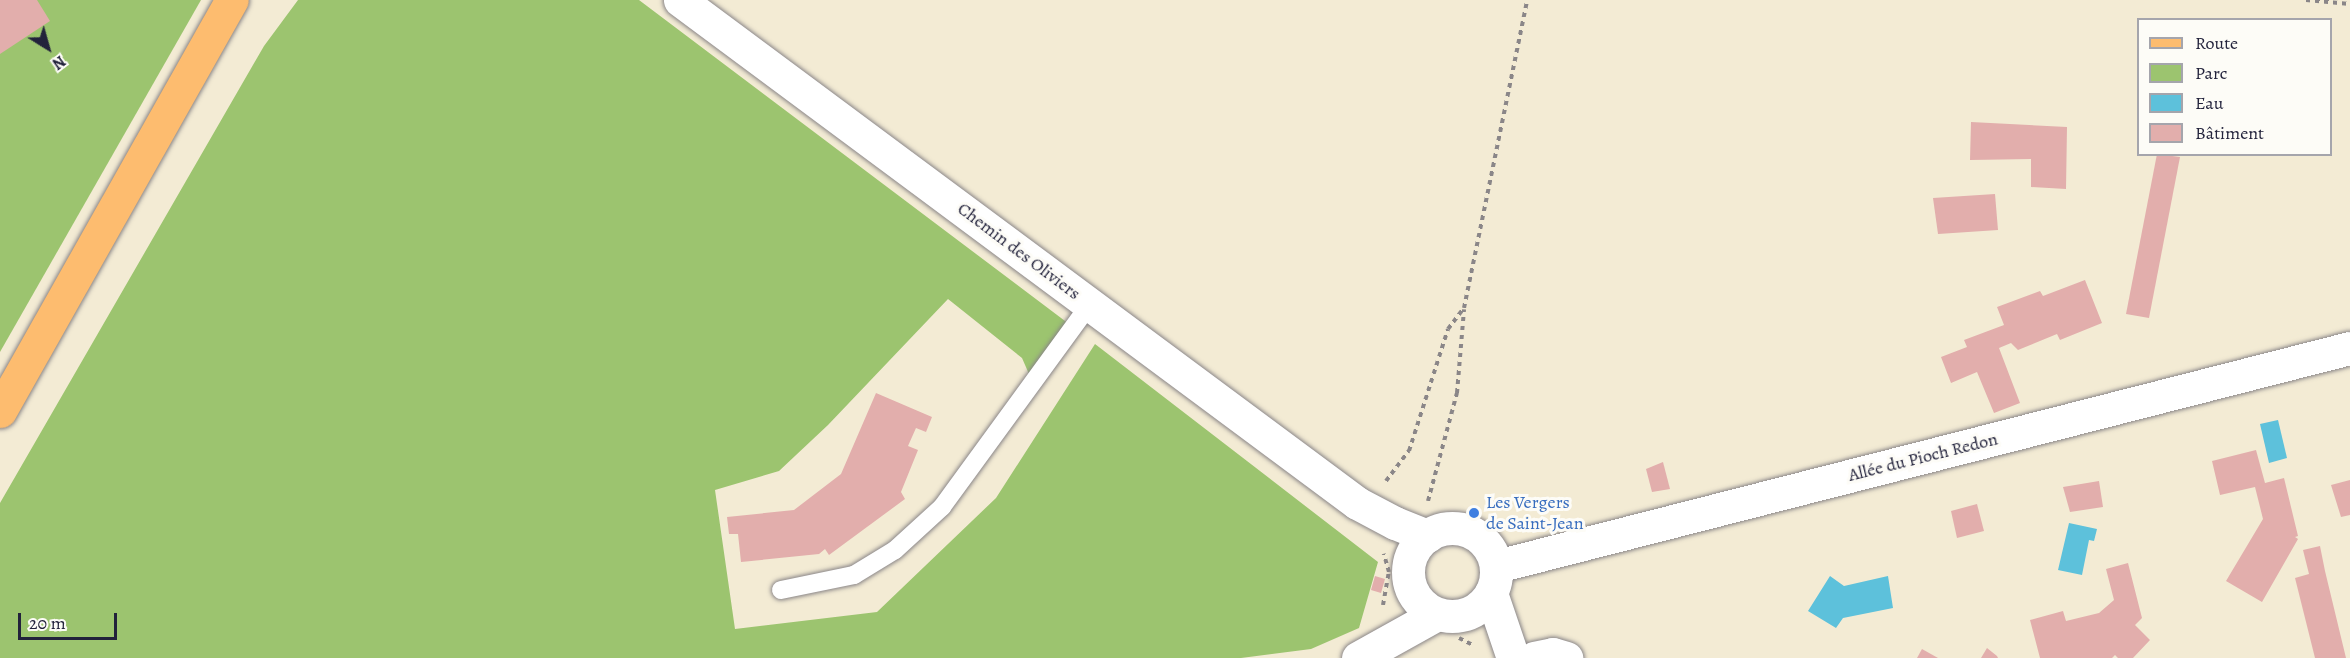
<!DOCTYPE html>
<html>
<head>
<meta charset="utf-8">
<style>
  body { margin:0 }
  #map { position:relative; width:2350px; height:658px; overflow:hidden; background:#f3ebd4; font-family:Alegreya,serif }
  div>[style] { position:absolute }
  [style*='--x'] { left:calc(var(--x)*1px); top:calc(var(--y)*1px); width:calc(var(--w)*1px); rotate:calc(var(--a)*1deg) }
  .green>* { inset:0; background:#9cc46f }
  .water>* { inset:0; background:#5dc1db }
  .building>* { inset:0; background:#e2aeac }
  .path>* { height:4px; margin-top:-2px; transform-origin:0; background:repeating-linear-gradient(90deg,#8a8688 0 4.5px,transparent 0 9px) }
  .roads { filter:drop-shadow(0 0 2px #8a8688) drop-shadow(0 0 2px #8a8688) }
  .service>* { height:18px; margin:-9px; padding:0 9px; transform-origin:9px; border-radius:9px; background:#fff }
  .minor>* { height:33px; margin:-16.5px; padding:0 16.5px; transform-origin:16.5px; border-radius:16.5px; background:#fff }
  .minor>.ring { margin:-16.5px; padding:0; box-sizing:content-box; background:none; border:33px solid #fff; border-radius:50% }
  .primary>* { height:33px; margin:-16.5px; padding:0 16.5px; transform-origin:16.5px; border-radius:16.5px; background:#fdbc6f }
  .dots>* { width:16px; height:16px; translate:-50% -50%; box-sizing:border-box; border:3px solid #fdfcf7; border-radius:50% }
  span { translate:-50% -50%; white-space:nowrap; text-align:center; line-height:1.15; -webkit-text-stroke:6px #fdfcf7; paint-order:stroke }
  .street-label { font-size:18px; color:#22223b }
  .shop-label { font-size:18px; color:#366cbe }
  .left { translate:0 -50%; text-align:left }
  .legend { position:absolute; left:2137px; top:18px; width:195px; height:138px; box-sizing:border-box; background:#fdfcf7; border:2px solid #a5a5ac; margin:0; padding:8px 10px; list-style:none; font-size:18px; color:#22223b }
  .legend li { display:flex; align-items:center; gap:12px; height:30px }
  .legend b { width:30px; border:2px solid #a5a5ac }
  .north { position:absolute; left:18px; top:18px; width:60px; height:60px; -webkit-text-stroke:4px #fdfcf7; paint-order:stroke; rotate:143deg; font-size:16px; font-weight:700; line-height:24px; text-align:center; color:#22223b }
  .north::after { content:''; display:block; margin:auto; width:21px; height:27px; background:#22223b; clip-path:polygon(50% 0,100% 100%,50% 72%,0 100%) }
  .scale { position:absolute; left:18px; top:613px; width:99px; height:27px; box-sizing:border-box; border:3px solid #22223b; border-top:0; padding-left:8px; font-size:18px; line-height:21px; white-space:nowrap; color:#22223b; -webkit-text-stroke:4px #fdfcf7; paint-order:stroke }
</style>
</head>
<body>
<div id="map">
  <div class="green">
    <div style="clip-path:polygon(0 0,201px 0,0 352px)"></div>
    <div style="clip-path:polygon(298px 0,639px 0,1069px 324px,1029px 374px,1022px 358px,948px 299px,828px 425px,779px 471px,715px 490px,735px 629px,877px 612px,996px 498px,1095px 344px,1378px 562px,1359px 628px,1311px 649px,1241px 658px,0 658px,0 503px,264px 46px)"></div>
  </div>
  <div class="water">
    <div style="clip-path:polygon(2278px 420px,2287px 458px,2269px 463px,2260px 424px)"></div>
    <div style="clip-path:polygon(2069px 523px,2097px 529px,2094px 541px,2089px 540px,2082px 575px,2058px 570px)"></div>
    <div style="clip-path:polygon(1830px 576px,1844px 586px,1888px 576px,1893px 608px,1843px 618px,1836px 628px,1808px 611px)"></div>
  </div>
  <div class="building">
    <div style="clip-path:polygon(0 0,37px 0,50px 21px,0 54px)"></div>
    <div style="clip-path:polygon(1971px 122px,2067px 127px,2066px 189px,2031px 187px,2031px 159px,1970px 160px)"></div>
    <div style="clip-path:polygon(2157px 154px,2180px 157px,2149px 318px,2126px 314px)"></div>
    <div style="clip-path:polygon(1995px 194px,1998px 230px,1938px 234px,1933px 198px)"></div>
    <div style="clip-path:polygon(2085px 280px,2102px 323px,2060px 340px,2057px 334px,2018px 350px,2011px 343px,1999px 348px,2020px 403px,1994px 413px,1977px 372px,1951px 383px,1941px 357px,1967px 347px,1964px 340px,2004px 325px,1997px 307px,2040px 291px,2043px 296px)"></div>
    <div style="clip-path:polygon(876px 393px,932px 417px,926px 432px,916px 428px,908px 446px,918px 450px,901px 492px,905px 499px,829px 555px,825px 549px,819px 554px,741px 562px,738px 534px,729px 534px,727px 517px,794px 510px,841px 474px)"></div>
    <div style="clip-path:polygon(2256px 450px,2265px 483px,2284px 478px,2298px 536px,2295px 537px,2298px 539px,2262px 602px,2226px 581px,2263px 519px,2255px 487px,2220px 495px,2212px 461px)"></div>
    <div style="clip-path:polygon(1663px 462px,1670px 489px,1652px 492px,1646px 469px)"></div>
    <div style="clip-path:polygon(2350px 480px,2350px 515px,2341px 517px,2331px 485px)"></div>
    <div style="clip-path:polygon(2099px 481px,2103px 507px,2070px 512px,2063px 487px)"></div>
    <div style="clip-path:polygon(1977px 504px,1984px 531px,1957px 538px,1951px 511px)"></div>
    <div style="clip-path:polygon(2320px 546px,2325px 571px,2346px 658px,2315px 658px,2295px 578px,2309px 574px,2303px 550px)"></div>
    <div style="clip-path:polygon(2128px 563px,2142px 618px,2135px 625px,2150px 640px,2133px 658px,2118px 658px,2115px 655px,2112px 658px,2040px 658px,2030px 620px,2063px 611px,2066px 621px,2099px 613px,2114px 600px,2106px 569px)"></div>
    <div style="clip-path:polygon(1375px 576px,1385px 579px,1381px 593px,1371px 590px)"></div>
    <div style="clip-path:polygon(1987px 648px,1997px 656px,1998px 658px,1981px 658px)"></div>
    <div style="clip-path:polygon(1922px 649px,1938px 658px,1917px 658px)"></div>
  </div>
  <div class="path">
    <div style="--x:2306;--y:0;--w:44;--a:5.2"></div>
    <div style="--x:1386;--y:481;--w:38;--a:-53"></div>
    <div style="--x:1409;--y:451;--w:128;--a:-72.3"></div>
    <div style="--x:1448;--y:329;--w:26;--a:-53"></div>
    <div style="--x:1464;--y:308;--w:314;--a:-78.4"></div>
    <div style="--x:1428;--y:501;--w:112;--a:-75"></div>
    <div style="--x:1457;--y:393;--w:84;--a:-85.2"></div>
    <div style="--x:1383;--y:605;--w:34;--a:-80"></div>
    <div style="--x:1389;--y:572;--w:19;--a:-106"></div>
    <div style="--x:1459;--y:638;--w:16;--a:27"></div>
  </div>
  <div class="roads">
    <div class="service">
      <div style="--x:781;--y:590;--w:75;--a:-11.6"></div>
      <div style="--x:854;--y:575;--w:48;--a:-31.4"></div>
      <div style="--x:895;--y:550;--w:64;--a:-42.5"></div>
      <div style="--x:942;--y:507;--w:251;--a:-53.9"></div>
    </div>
    <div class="minor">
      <div style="--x:680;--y:0;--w:843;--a:36.61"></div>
      <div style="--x:1357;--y:503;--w:43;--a:27.8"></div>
      <div style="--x:1395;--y:523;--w:35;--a:22"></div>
      <div class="ring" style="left:1408px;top:528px;width:55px;height:55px"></div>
      <div style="--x:1497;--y:566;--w:880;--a:-14.34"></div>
      <div style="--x:1491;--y:593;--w:69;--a:71.3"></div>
      <div style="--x:1358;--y:658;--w:90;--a:-29.1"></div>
      <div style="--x:1534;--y:658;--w:19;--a:-12"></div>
      <div style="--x:1553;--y:654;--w:14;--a:17"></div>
    </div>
    <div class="primary">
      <div style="--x:0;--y:411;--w:472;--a:-60.6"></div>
    </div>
  </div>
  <div class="dots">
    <div style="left:1474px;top:513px;background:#3f7fe0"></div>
  </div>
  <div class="street-label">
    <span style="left:1019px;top:251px;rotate:37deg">Chemin des Oliviers</span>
    <span style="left:1923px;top:457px;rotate:-14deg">Allée du Pioch Redon</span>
  </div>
  <div class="shop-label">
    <span class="left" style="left:1486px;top:513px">Les Vergers<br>de Saint-Jean</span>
  </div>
  <ul class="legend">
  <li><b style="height:8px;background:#fdbc6f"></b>Route</li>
  <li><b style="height:16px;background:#9cc46f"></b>Parc</li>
  <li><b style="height:16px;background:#5dc1db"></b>Eau</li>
  <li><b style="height:16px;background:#e2aeac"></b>Bâtiment</li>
  </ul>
  <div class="north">N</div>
  <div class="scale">20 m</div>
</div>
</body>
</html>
